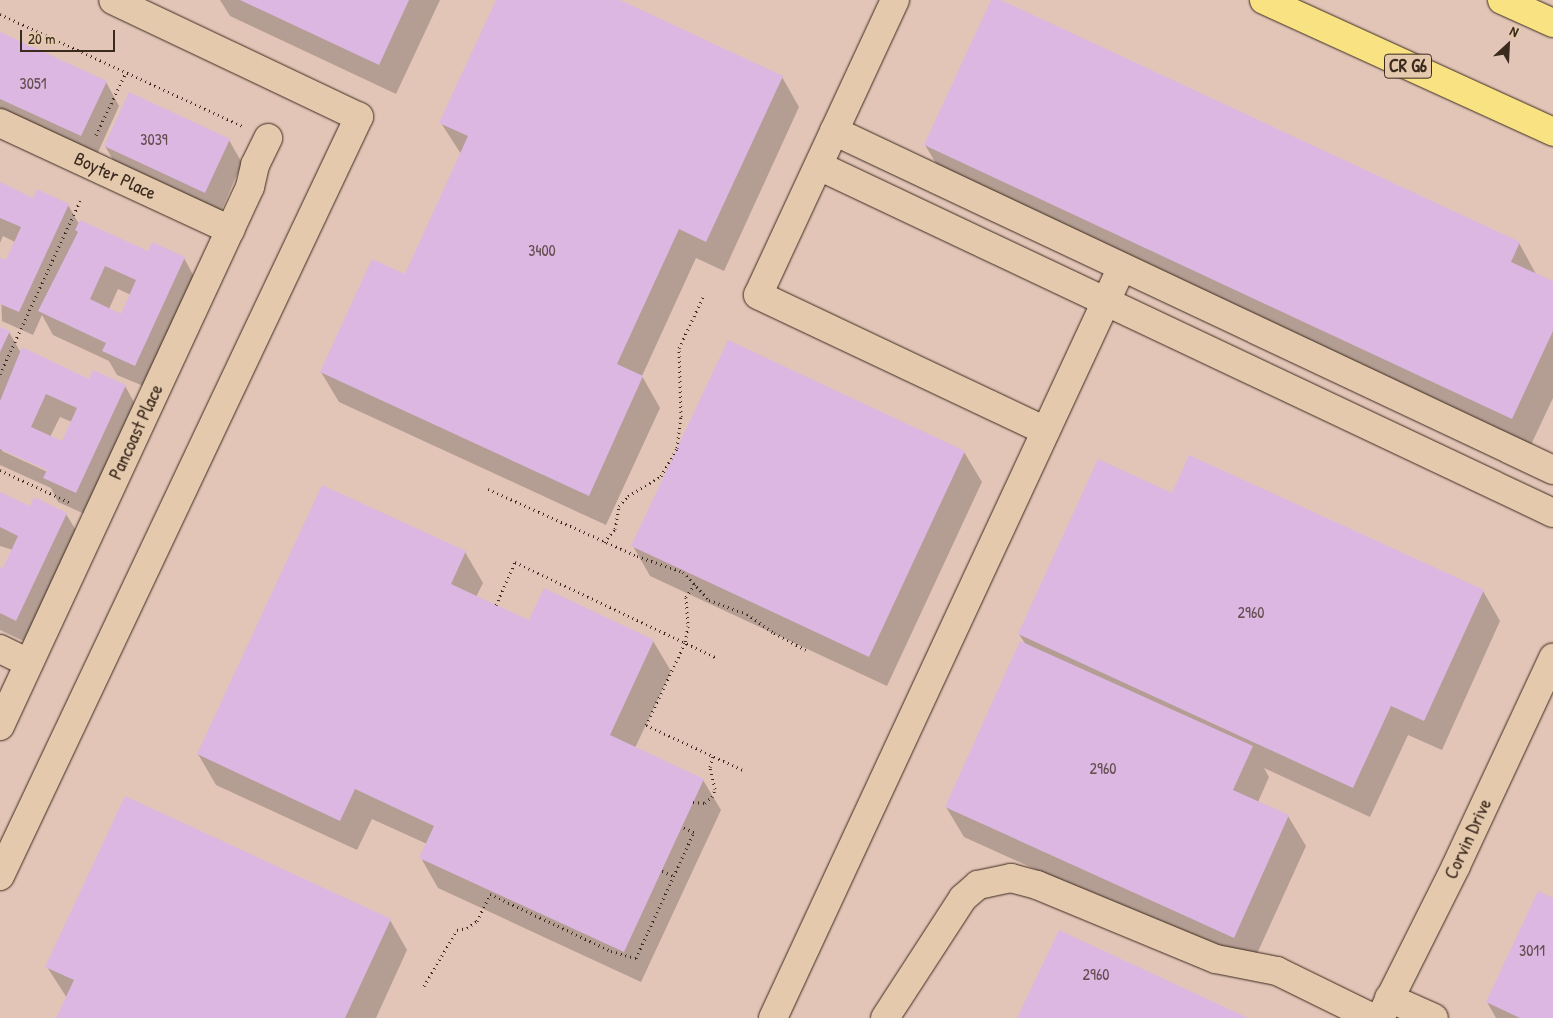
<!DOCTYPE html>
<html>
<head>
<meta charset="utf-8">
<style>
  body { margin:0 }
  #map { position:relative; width:1553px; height:1018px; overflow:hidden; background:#e2c5b7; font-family:"Patrick Hand",sans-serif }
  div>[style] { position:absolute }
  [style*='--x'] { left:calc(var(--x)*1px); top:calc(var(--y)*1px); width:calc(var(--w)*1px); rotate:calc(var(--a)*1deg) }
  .shadow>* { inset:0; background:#0003 }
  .building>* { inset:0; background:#dbb7e2 }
  .path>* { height:3px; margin-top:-1.5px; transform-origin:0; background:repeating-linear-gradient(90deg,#3b2a1e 0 1px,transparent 0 5px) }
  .roads { filter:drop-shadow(0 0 1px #3b2a1e) drop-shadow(0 0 1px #3b2a1e) }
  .minor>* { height:28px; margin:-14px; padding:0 14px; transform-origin:14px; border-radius:14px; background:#e4c9ac }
  .highway>* { height:28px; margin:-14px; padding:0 14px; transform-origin:14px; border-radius:14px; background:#f8e281 }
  span { translate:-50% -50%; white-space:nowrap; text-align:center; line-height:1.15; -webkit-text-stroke:4px #e4c9ac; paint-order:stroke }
  .number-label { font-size:16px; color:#634d4f }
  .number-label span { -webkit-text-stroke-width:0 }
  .shield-label span { padding:1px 4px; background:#e4c9ac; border:1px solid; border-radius:4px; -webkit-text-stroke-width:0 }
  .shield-label { font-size:18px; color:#3b2a1e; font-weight:700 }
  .street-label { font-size:19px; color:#3b2a1e }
  .north { position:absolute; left:1483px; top:20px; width:50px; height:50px; -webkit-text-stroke:4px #e4c9ac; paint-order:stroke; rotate:25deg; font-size:14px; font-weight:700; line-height:20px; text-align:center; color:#3b2a1e }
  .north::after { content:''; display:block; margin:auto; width:18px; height:22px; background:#3b2a1e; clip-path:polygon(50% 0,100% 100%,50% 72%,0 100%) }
  .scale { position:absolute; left:20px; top:30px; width:95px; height:22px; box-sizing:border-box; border:2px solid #3b2a1e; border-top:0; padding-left:6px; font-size:15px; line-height:18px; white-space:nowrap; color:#3b2a1e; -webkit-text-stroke:4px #e4c9ac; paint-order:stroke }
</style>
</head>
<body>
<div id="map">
  <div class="shadow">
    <div style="clip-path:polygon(220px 0,440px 0,396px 94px,230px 16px)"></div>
    <div style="clip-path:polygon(497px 0,615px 0,782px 77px,799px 107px,724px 271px,696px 258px,642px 376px,660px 408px,606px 525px,339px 402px,321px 372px,405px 275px,461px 154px,441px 123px)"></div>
    <div style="clip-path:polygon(992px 0,1519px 243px,1536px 274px,1553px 282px,1553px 398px,1529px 449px,943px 175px,925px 145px)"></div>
    <div style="clip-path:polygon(0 34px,106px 82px,119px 106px,95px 159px,0 115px)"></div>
    <div style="clip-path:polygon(229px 140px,242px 163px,219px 216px,119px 170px,105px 146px)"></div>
    <div style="clip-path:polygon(evenodd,0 184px,34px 199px,68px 205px,79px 224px,149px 253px,184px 258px,197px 282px,148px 388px,117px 375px,109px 361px,53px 335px,42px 315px,33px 335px,2px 321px,0 259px,6px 262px,15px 242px,3px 236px,0 243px,0 184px,118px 289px,131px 295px,122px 315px,109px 309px,118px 289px)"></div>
    <div style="clip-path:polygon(evenodd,0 328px,9px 332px,21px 353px,90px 380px,125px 386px,138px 409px,89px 516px,58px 502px,51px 488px,0 465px,0 328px,60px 417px,72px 422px,63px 442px,50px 437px,60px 417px,0 328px,2px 448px,53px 472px,52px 474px,2px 451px,2px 448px)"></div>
    <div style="clip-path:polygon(964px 452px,982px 482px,887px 686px,650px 576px,633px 546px)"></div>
    <div style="clip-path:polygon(0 493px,31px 508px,66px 514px,80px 537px,30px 644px,0 630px,0 568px,4px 570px,13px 550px,0 546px)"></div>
    <div style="clip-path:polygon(1172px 495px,1483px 591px,1500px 621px,1442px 750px,1408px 735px,1370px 817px,1264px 768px,1269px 777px,1258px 802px,1288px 816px,1306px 846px,1251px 967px,964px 837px,946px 807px,1026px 645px,1019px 634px)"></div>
    <div style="clip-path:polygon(465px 552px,483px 583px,476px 597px,530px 621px,653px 641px,671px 671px,635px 748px,703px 780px,721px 810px,641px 982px,438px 888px,421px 858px,427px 844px,372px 819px,357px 850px,216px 785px,198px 754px)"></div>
    <div style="clip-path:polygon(1553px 899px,1553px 1018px,1496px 1018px,1487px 1002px)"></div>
    <div style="clip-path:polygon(390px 920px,407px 950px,376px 1018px,58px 1018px,67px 998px,47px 967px)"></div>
  </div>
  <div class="building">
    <div style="clip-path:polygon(240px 0,409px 0,379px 65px)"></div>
    <div style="clip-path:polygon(496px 0,620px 0,783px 76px,706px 242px,679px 229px,617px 364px,643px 376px,589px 496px,320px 372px,372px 259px,405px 274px,468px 136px,439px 123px)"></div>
    <div style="clip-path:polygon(991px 0,1001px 0,1520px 242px,1511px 262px,1553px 281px,1553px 331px,1512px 419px,924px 145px)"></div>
    <div style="clip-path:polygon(0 32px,107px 81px,81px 136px,0 99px)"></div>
    <div style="clip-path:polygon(129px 92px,230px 139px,205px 193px,104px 146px)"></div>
    <div style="clip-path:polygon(0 182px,33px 198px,37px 189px,69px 204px,19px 312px,0 304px,0 258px,6px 260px,21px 227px,0 218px)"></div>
    <div style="clip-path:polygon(evenodd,80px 220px,148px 251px,152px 242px,185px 257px,135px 366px,102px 351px,106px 343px,38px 311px,78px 232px,75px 230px,80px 220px,105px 266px,136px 280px,121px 314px,90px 299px,105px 266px)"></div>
    <div style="clip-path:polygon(0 327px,10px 331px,0 352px)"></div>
    <div style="clip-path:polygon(728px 340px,965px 451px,869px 657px,631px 546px)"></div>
    <div style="clip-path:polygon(evenodd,22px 347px,89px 379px,93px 370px,126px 385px,76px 493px,43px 478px,47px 470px,0 449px,0 401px,22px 347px,46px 394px,77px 408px,62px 441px,31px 427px,46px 394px)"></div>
    <div style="clip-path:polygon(1189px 455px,1484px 590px,1424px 721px,1391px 706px,1353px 788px,1018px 634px,1098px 459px,1172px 493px)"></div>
    <div style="clip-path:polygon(322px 485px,466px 551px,451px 584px,496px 605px,529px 620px,544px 588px,654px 640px,610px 735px,704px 779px,624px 952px,419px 858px,434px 826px,355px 789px,340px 821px,197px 754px)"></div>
    <div style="clip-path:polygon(0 492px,30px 506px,34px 497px,67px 513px,16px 621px,0 613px,0 567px,3px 568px,18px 536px,0 527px)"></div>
    <div style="clip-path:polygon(1020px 641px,1253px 746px,1233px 790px,1289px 815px,1234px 938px,945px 807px)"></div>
    <div style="clip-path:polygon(125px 796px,391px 919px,345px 1018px,56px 1018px,74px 980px,45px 967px)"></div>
    <div style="clip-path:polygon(1538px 891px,1553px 898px,1553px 1018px,1520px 1018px,1486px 1002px)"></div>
    <div style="clip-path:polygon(1059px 930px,1248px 1018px,1017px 1018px)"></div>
  </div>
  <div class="path">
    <div style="--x:0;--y:14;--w:267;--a:24.8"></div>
    <div style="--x:96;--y:135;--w:70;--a:-64.5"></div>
    <div style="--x:0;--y:374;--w:193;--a:-65.2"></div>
    <div style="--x:0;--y:470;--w:78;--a:24.9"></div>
    <div style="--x:488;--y:489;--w:163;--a:24.2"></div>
    <div style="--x:637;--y:556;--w:49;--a:19.2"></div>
    <div style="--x:683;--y:572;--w:38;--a:47"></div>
    <div style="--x:709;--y:600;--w:40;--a:20.2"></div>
    <div style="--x:747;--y:614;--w:33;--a:35"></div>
    <div style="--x:774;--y:633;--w:36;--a:28"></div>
    <div style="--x:604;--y:542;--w:17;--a:-50"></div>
    <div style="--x:615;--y:529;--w:23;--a:-80"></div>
    <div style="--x:619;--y:506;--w:13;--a:-48"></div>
    <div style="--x:628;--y:496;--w:39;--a:-31"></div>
    <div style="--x:661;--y:476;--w:32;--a:-60"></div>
    <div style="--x:677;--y:448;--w:31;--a:-83"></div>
    <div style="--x:681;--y:417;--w:69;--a:-91.7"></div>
    <div style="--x:679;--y:348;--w:59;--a:-64.7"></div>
    <div style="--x:695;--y:584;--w:16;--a:125"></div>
    <div style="--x:686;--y:597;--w:29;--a:86"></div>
    <div style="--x:688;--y:626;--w:17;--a:100"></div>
    <div style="--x:685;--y:643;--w:91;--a:115.4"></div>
    <div style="--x:646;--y:725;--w:109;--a:24.9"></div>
    <div style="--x:496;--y:605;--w:47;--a:-66.2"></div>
    <div style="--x:515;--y:562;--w:224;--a:25.4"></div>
    <div style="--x:693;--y:802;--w:12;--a:5"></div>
    <div style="--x:705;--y:803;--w:9;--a:-41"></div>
    <div style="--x:712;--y:797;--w:9;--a:-69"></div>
    <div style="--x:715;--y:789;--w:23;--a:-103"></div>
    <div style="--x:710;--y:767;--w:11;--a:-75"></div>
    <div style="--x:662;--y:871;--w:13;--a:23"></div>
    <div style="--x:424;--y:986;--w:65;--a:-59.5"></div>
    <div style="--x:457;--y:930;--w:10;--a:-11"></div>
    <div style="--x:467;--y:928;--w:12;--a:-35"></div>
    <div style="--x:477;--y:921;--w:30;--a:-64"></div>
    <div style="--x:490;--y:894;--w:134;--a:25.2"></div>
    <div style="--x:611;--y:951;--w:26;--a:16"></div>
    <div style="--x:636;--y:958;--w:139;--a:-65.3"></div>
    <div style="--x:694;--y:832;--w:13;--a:-157"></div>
  </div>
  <div class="roads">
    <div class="minor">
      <div style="--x:895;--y:0;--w:325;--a:114.9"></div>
      <div style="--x:758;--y:295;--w:318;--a:25.3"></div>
      <div style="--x:0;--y:123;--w:254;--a:24.9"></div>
      <div style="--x:834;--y:131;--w:795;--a:25.24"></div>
      <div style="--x:819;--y:166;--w:812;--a:25.3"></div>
      <div style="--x:0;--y:649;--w:32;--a:26"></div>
      <div style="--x:0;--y:726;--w:594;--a:-65.12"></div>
      <div style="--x:250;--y:187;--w:23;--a:-77"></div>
      <div style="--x:255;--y:165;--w:30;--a:-64"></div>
      <div style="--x:0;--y:876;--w:840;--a:-64.69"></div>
      <div style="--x:359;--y:117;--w:272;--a:-154.6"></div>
      <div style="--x:1389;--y:998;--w:49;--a:24"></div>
      <div style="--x:773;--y:1018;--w:828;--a:-65.08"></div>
      <div style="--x:885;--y:1018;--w:143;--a:-57"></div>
      <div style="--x:963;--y:898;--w:20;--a:-41"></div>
      <div style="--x:978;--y:885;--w:34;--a:-12"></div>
      <div style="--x:1011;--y:878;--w:27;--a:15"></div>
      <div style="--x:1037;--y:885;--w:194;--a:22.5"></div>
      <div style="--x:1216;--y:959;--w:62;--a:11.1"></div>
      <div style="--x:1277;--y:971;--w:107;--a:26.1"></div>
      <div style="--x:1380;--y:1018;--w:170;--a:-63.4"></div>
      <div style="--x:1456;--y:866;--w:230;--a:-65"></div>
    </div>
    <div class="highway">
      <div style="--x:1264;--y:0;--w:318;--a:24.5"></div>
      <div style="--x:1502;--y:0;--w:56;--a:24.3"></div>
    </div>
  </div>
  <div class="number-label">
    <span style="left:33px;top:83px">3051</span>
    <span style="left:154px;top:139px">3039</span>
    <span style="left:542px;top:250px">3400</span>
    <span style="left:1251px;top:612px">2960</span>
    <span style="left:1103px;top:768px">2960</span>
    <span style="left:1532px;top:950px">3011</span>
    <span style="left:1096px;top:974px">2960</span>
  </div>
  <div class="shield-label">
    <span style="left:1408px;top:66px">CR G6</span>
  </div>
  <div class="street-label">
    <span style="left:115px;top:176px;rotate:25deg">Boyter Place</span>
    <span style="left:136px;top:432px;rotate:-65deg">Pancoast Place</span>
    <span style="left:1468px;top:839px;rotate:-65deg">Corvin Drive</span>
  </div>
  <div class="north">N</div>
  <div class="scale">20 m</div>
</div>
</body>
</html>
